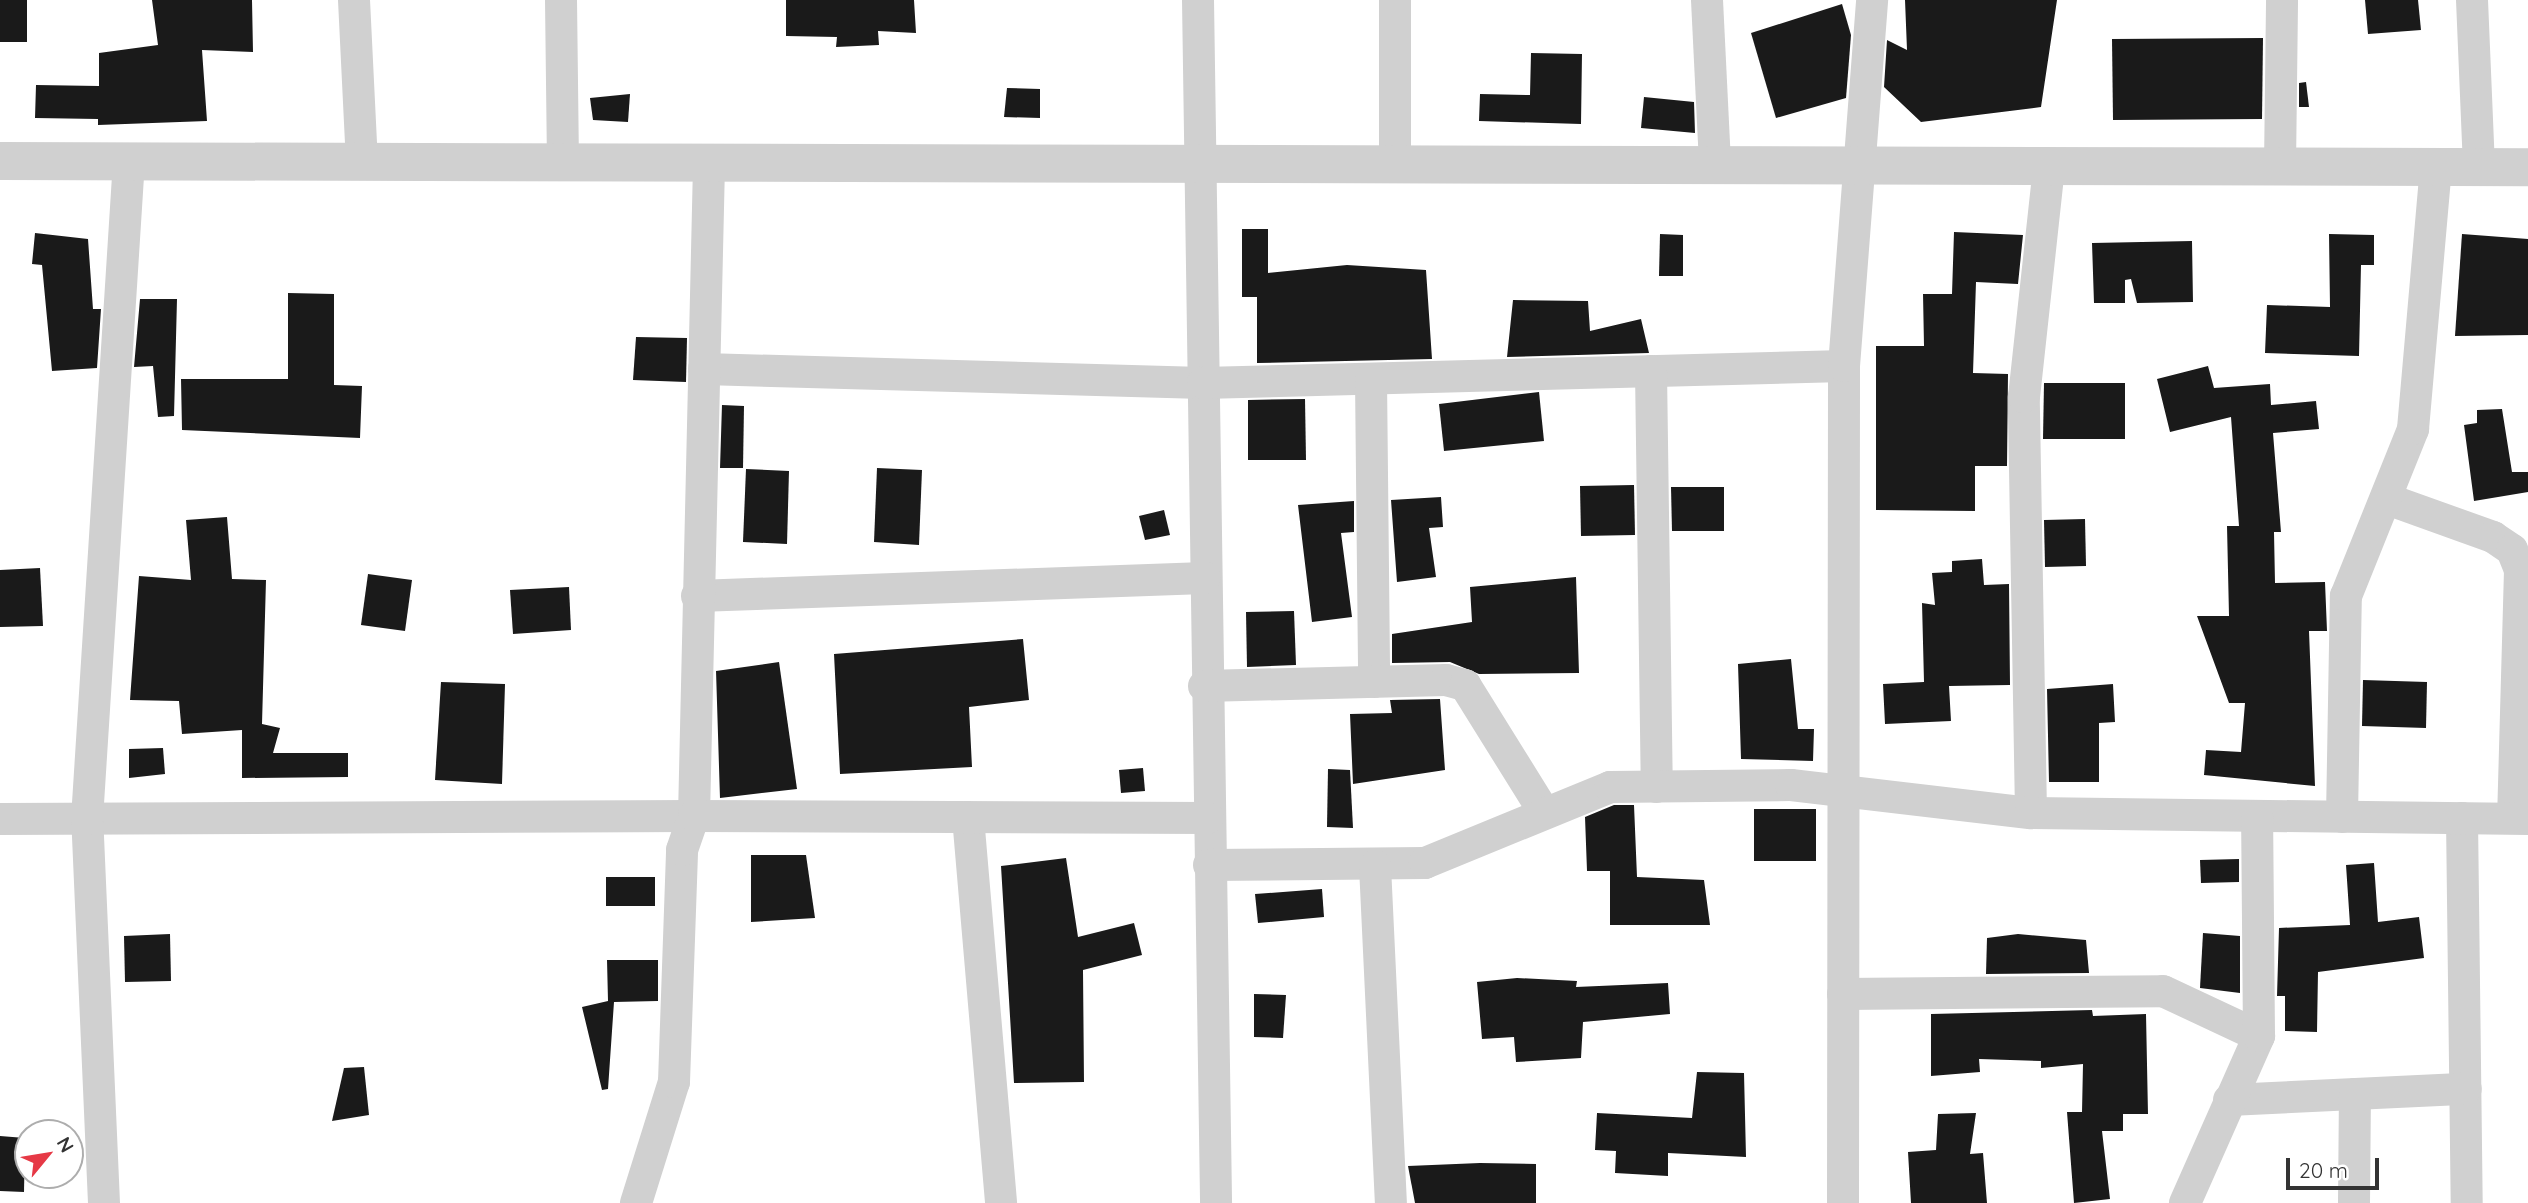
<!DOCTYPE html>
<html>
<head>
<meta charset="utf-8">
<style>
  body { margin:0 }
  #map { position:relative; width:2528px; height:1203px; overflow:hidden; background:#fff; font-family:Quicksand,sans-serif }
  div>[style] { position:absolute }
  [style*='--x'] { left:calc(var(--x)*1px); top:calc(var(--y)*1px); width:calc(var(--w)*1px); rotate:calc(var(--a)*1deg) }
  .building>* { inset:0; background:#1a1a1a }
  .minor>* { height:32px; margin:-16px; padding:0 16px; transform-origin:16px; border-radius:16px; background:#d0d0d0 }
  .tertiary>* { height:38px; margin:-19px; padding:0 19px; transform-origin:19px; border-radius:19px; background:#d0d0d0 }
  span { translate:-50% -50%; white-space:nowrap; text-align:center; line-height:1.15; -webkit-text-stroke:7px #fff; paint-order:stroke }
  .north { position:absolute; left:14px; top:1119px; width:70px; height:70px; box-sizing:border-box; background:#fff; border:2px solid #adadad; border-radius:50%; rotate:60deg; font-size:19px; font-weight:700; line-height:28px; text-align:center; color:#333 }
  .north::after { content:''; display:block; margin:auto; width:24px; height:32px; background:#e63946; clip-path:polygon(50% 0,100% 100%,50% 72%,0 100%) }
  .scale { position:absolute; left:2286px; top:1158px; width:93px; height:32px; box-sizing:border-box; border:4px solid #333; border-top:0; padding-left:9px; font-size:21px; line-height:24px; white-space:nowrap; color:#333; -webkit-text-stroke:5px #fff; paint-order:stroke }
</style>
</head>
<body>
<div id="map">
  <div class="building">
    <div style="clip-path:polygon(0 0,27px 0,27px 42px,0 42px)"></div>
    <div style="clip-path:polygon(152px 0,252px 0,253px 52px,202px 50px,207px 121px,98px 125px,98px 119px,35px 118px,36px 85px,99px 86px,99px 53px,158px 45px)"></div>
    <div style="clip-path:polygon(786px 0,914px 0,916px 33px,878px 31px,879px 45px,836px 47px,837px 37px,786px 36px)"></div>
    <div style="clip-path:polygon(1905px 0,2057px 0,2041px 107px,1921px 122px,1884px 87px,1887px 40px,1907px 50px)"></div>
    <div style="clip-path:polygon(2365px 0,2418px 0,2421px 30px,2368px 34px)"></div>
    <div style="clip-path:polygon(1842px 4px,1851px 35px,1846px 98px,1776px 118px,1751px 33px)"></div>
    <div style="clip-path:polygon(2263px 38px,2262px 119px,2113px 120px,2112px 39px)"></div>
    <div style="clip-path:polygon(1531px 53px,1582px 54px,1581px 124px,1479px 121px,1480px 94px,1530px 95px)"></div>
    <div style="clip-path:polygon(2306px 82px,2309px 107px,2299px 107px,2299px 83px)"></div>
    <div style="clip-path:polygon(1007px 88px,1040px 89px,1040px 118px,1004px 117px)"></div>
    <div style="clip-path:polygon(630px 94px,628px 122px,593px 120px,590px 98px)"></div>
    <div style="clip-path:polygon(1644px 97px,1694px 102px,1695px 133px,1641px 128px)"></div>
    <div style="clip-path:polygon(1242px 229px,1268px 229px,1268px 273px,1347px 265px,1426px 270px,1432px 359px,1257px 363px,1257px 297px,1242px 297px)"></div>
    <div style="clip-path:polygon(1954px 232px,2023px 235px,2018px 284px,1976px 282px,1973px 373px,2008px 374px,2007px 466px,1975px 466px,1975px 511px,1876px 510px,1876px 346px,1924px 346px,1923px 294px,1952px 294px)"></div>
    <div style="clip-path:polygon(35px 233px,88px 239px,93px 309px,101px 309px,97px 368px,52px 371px,42px 265px,32px 264px)"></div>
    <div style="clip-path:polygon(1660px 234px,1683px 235px,1683px 276px,1659px 276px)"></div>
    <div style="clip-path:polygon(2329px 234px,2374px 235px,2374px 265px,2361px 265px,2359px 356px,2265px 353px,2267px 305px,2330px 307px)"></div>
    <div style="clip-path:polygon(2462px 234px,2528px 239px,2528px 335px,2455px 336px)"></div>
    <div style="clip-path:polygon(2192px 241px,2193px 302px,2137px 303px,2131px 279px,2125px 280px,2125px 303px,2094px 303px,2092px 243px)"></div>
    <div style="clip-path:polygon(288px 293px,334px 294px,334px 385px,362px 386px,360px 438px,182px 430px,181px 379px,288px 379px)"></div>
    <div style="clip-path:polygon(140px 299px,177px 299px,174px 416px,158px 417px,153px 366px,134px 367px)"></div>
    <div style="clip-path:polygon(1513px 300px,1588px 301px,1590px 331px,1641px 319px,1649px 353px,1507px 357px)"></div>
    <div style="clip-path:polygon(636px 337px,687px 338px,686px 382px,633px 380px)"></div>
    <div style="clip-path:polygon(2208px 366px,2214px 388px,2270px 384px,2271px 405px,2316px 401px,2319px 429px,2273px 433px,2281px 532px,2274px 532px,2275px 583px,2325px 582px,2327px 631px,2309px 631px,2315px 786px,2204px 775px,2206px 750px,2241px 752px,2245px 703px,2229px 703px,2197px 616px,2229px 616px,2227px 526px,2239px 526px,2231px 417px,2170px 432px,2157px 379px)"></div>
    <div style="clip-path:polygon(2044px 383px,2125px 383px,2125px 439px,2043px 439px)"></div>
    <div style="clip-path:polygon(1539px 392px,1544px 441px,1444px 451px,1439px 404px)"></div>
    <div style="clip-path:polygon(1305px 399px,1306px 460px,1248px 460px,1248px 400px)"></div>
    <div style="clip-path:polygon(722px 405px,744px 406px,743px 468px,720px 468px)"></div>
    <div style="clip-path:polygon(2502px 409px,2512px 472px,2528px 472px,2528px 492px,2474px 501px,2464px 425px,2477px 423px,2477px 410px)"></div>
    <div style="clip-path:polygon(877px 468px,922px 470px,919px 545px,874px 542px)"></div>
    <div style="clip-path:polygon(746px 469px,789px 471px,787px 544px,743px 542px)"></div>
    <div style="clip-path:polygon(1580px 486px,1634px 485px,1635px 535px,1581px 536px)"></div>
    <div style="clip-path:polygon(1671px 487px,1724px 487px,1724px 531px,1672px 531px)"></div>
    <div style="clip-path:polygon(1441px 497px,1443px 527px,1429px 528px,1436px 577px,1397px 582px,1391px 500px)"></div>
    <div style="clip-path:polygon(1354px 501px,1354px 532px,1341px 533px,1352px 617px,1312px 622px,1298px 505px)"></div>
    <div style="clip-path:polygon(1164px 510px,1170px 535px,1145px 540px,1139px 516px)"></div>
    <div style="clip-path:polygon(227px 517px,232px 579px,266px 580px,262px 724px,280px 728px,273px 753px,348px 753px,348px 777px,242px 778px,242px 730px,182px 734px,179px 701px,130px 700px,139px 576px,191px 580px,186px 520px)"></div>
    <div style="clip-path:polygon(2085px 519px,2086px 566px,2045px 567px,2044px 520px)"></div>
    <div style="clip-path:polygon(1982px 559px,1984px 585px,2009px 584px,2010px 685px,1949px 686px,1951px 721px,1885px 724px,1883px 684px,1924px 682px,1922px 603px,1935px 605px,1932px 573px,1952px 572px,1952px 561px)"></div>
    <div style="clip-path:polygon(40px 568px,43px 626px,0 627px,0 570px)"></div>
    <div style="clip-path:polygon(368px 574px,412px 580px,405px 631px,361px 625px)"></div>
    <div style="clip-path:polygon(1576px 577px,1579px 673px,1479px 674px,1450px 662px,1392px 663px,1392px 634px,1472px 622px,1470px 587px)"></div>
    <div style="clip-path:polygon(569px 587px,571px 630px,513px 634px,510px 590px)"></div>
    <div style="clip-path:polygon(1294px 611px,1296px 665px,1247px 667px,1246px 612px)"></div>
    <div style="clip-path:polygon(1023px 639px,1029px 700px,969px 707px,972px 767px,840px 774px,834px 654px)"></div>
    <div style="clip-path:polygon(1791px 659px,1798px 729px,1814px 729px,1813px 761px,1741px 759px,1738px 664px)"></div>
    <div style="clip-path:polygon(779px 662px,797px 789px,720px 798px,716px 671px)"></div>
    <div style="clip-path:polygon(2363px 680px,2427px 682px,2426px 728px,2362px 726px)"></div>
    <div style="clip-path:polygon(441px 682px,505px 684px,502px 784px,435px 780px)"></div>
    <div style="clip-path:polygon(2113px 684px,2115px 722px,2099px 723px,2099px 782px,2049px 782px,2047px 689px)"></div>
    <div style="clip-path:polygon(1440px 699px,1445px 770px,1353px 784px,1350px 714px,1392px 713px,1390px 700px)"></div>
    <div style="clip-path:polygon(163px 748px,165px 774px,129px 778px,129px 749px)"></div>
    <div style="clip-path:polygon(1143px 768px,1145px 791px,1121px 793px,1119px 770px)"></div>
    <div style="clip-path:polygon(1328px 769px,1350px 770px,1353px 828px,1327px 827px)"></div>
    <div style="clip-path:polygon(1614px 805px,1634px 805px,1637px 877px,1704px 880px,1710px 925px,1610px 925px,1610px 871px,1587px 871px,1585px 817px)"></div>
    <div style="clip-path:polygon(1754px 809px,1816px 809px,1816px 861px,1754px 861px)"></div>
    <div style="clip-path:polygon(751px 855px,806px 855px,815px 918px,751px 922px)"></div>
    <div style="clip-path:polygon(1066px 858px,1078px 937px,1134px 923px,1142px 955px,1083px 970px,1084px 1082px,1014px 1083px,1001px 866px)"></div>
    <div style="clip-path:polygon(2239px 859px,2239px 882px,2201px 883px,2200px 860px)"></div>
    <div style="clip-path:polygon(2374px 863px,2378px 922px,2419px 917px,2424px 958px,2318px 972px,2317px 1032px,2285px 1031px,2285px 996px,2277px 996px,2279px 928px,2350px 925px,2346px 865px)"></div>
    <div style="clip-path:polygon(606px 877px,655px 877px,655px 906px,606px 906px)"></div>
    <div style="clip-path:polygon(1322px 889px,1324px 917px,1258px 923px,1255px 894px)"></div>
    <div style="clip-path:polygon(2203px 933px,2240px 936px,2240px 993px,2200px 988px)"></div>
    <div style="clip-path:polygon(170px 934px,171px 981px,125px 982px,124px 936px)"></div>
    <div style="clip-path:polygon(2018px 934px,2086px 940px,2089px 973px,1986px 974px,1987px 938px)"></div>
    <div style="clip-path:polygon(607px 960px,658px 960px,658px 1001px,614px 1002px,608px 1089px,602px 1090px,582px 1007px,608px 1001px)"></div>
    <div style="clip-path:polygon(1517px 978px,1577px 981px,1576px 987px,1668px 983px,1670px 1014px,1583px 1022px,1581px 1058px,1516px 1062px,1514px 1037px,1482px 1039px,1477px 982px)"></div>
    <div style="clip-path:polygon(1254px 994px,1286px 995px,1283px 1038px,1254px 1037px)"></div>
    <div style="clip-path:polygon(2092px 1010px,2093px 1016px,2146px 1014px,2148px 1114px,2123px 1114px,2123px 1131px,2102px 1131px,2110px 1199px,2074px 1203px,2067px 1112px,2082px 1112px,2083px 1064px,2041px 1068px,2041px 1061px,1979px 1059px,1980px 1072px,1931px 1076px,1931px 1014px)"></div>
    <div style="clip-path:polygon(364px 1067px,369px 1115px,332px 1121px,344px 1068px)"></div>
    <div style="clip-path:polygon(1697px 1072px,1744px 1073px,1746px 1157px,1668px 1153px,1668px 1176px,1615px 1173px,1616px 1151px,1595px 1150px,1597px 1113px,1692px 1118px)"></div>
    <div style="clip-path:polygon(1976px 1113px,1970px 1154px,1983px 1153px,1987px 1203px,1911px 1203px,1908px 1152px,1936px 1150px,1938px 1114px)"></div>
    <div style="clip-path:polygon(0 1136px,25px 1138px,24px 1192px,0 1191px)"></div>
    <div style="clip-path:polygon(1480px 1163px,1536px 1164px,1536px 1203px,1415px 1203px,1408px 1166px)"></div>
  </div>
  <div class="minor">
    <div style="--x:354;--y:0;--w:162;--a:87.2"></div>
    <div style="--x:561;--y:0;--w:162;--a:89.3"></div>
    <div style="--x:1198;--y:0;--w:1203;--a:89.14"></div>
    <div style="--x:1395;--y:0;--w:165;--a:90"></div>
    <div style="--x:1707;--y:0;--w:165;--a:87.2"></div>
    <div style="--x:2472;--y:0;--w:167;--a:87.6"></div>
    <div style="--x:2280;--y:167;--w:167;--a:-89.3"></div>
    <div style="--x:704;--y:369;--w:499;--a:1.6"></div>
    <div style="--x:1203;--y:383;--w:641;--a:-1.52"></div>
    <div style="--x:1651;--y:371;--w:416;--a:89.2"></div>
    <div style="--x:1371;--y:379;--w:303;--a:89.4"></div>
    <div style="--x:2387;--y:499;--w:113;--a:19.7"></div>
    <div style="--x:2493;--y:537;--w:23;--a:34"></div>
    <div style="--x:2512;--y:550;--w:22;--a:68"></div>
    <div style="--x:2520;--y:570;--w:248;--a:91.6"></div>
    <div style="--x:697;--y:596;--w:508;--a:-2.03"></div>
    <div style="--x:1204;--y:686;--w:242;--a:-1.4"></div>
    <div style="--x:1446;--y:680;--w:20;--a:15"></div>
    <div style="--x:1465;--y:685;--w:150;--a:58.1"></div>
    <div style="--x:2031;--y:813;--w:416;--a:-91"></div>
    <div style="--x:2024;--y:397;--w:232;--a:-83.8"></div>
    <div style="--x:968;--y:817;--w:387;--a:85.1"></div>
    <div style="--x:2342;--y:817;--w:221;--a:-89"></div>
    <div style="--x:2346;--y:596;--w:180;--a:-68.1"></div>
    <div style="--x:2413;--y:429;--w:263;--a:-85"></div>
    <div style="--x:2462;--y:818;--w:385;--a:89.3"></div>
    <div style="--x:0;--y:819;--w:694;--a:-0.25"></div>
    <div style="--x:694;--y:816;--w:653;--a:-88.68"></div>
    <div style="--x:1209;--y:865;--w:216;--a:-0.5"></div>
    <div style="--x:1425;--y:863;--w:200;--a:-22.3"></div>
    <div style="--x:1610;--y:787;--w:181;--a:-0.6"></div>
    <div style="--x:1791;--y:785;--w:242;--a:6.7"></div>
    <div style="--x:2031;--y:813;--w:497;--a:0.7"></div>
    <div style="--x:1375;--y:866;--w:337;--a:87.3"></div>
    <div style="--x:1843;--y:994;--w:320;--a:-0.5"></div>
    <div style="--x:2163;--y:991;--w:106;--a:25.1"></div>
    <div style="--x:2229;--y:1100;--w:237;--a:-2.7"></div>
    <div style="--x:104;--y:1203;--w:384;--a:-92.5"></div>
    <div style="--x:87;--y:819;--w:659;--a:-86.35"></div>
    <div style="--x:636;--y:1203;--w:127;--a:-72.6"></div>
    <div style="--x:674;--y:1082;--w:232;--a:-88"></div>
    <div style="--x:682;--y:850;--w:36;--a:-71"></div>
    <div style="--x:694;--y:816;--w:514;--a:0.22"></div>
    <div style="--x:1843;--y:1203;--w:837;--a:-89.93"></div>
    <div style="--x:1844;--y:366;--w:367;--a:-85.6"></div>
    <div style="--x:2185;--y:1203;--w:183;--a:-66.1"></div>
    <div style="--x:2259;--y:1036;--w:220;--a:-90.5"></div>
    <div style="--x:2354;--y:1203;--w:109;--a:-89.5"></div>
  </div>
  <div class="tertiary">
    <div style="--x:0;--y:161;--w:2528;--a:0.14"></div>
  </div>
  <div class="north">N</div>
  <div class="scale">20 m</div>
</div>
</body>
</html>
